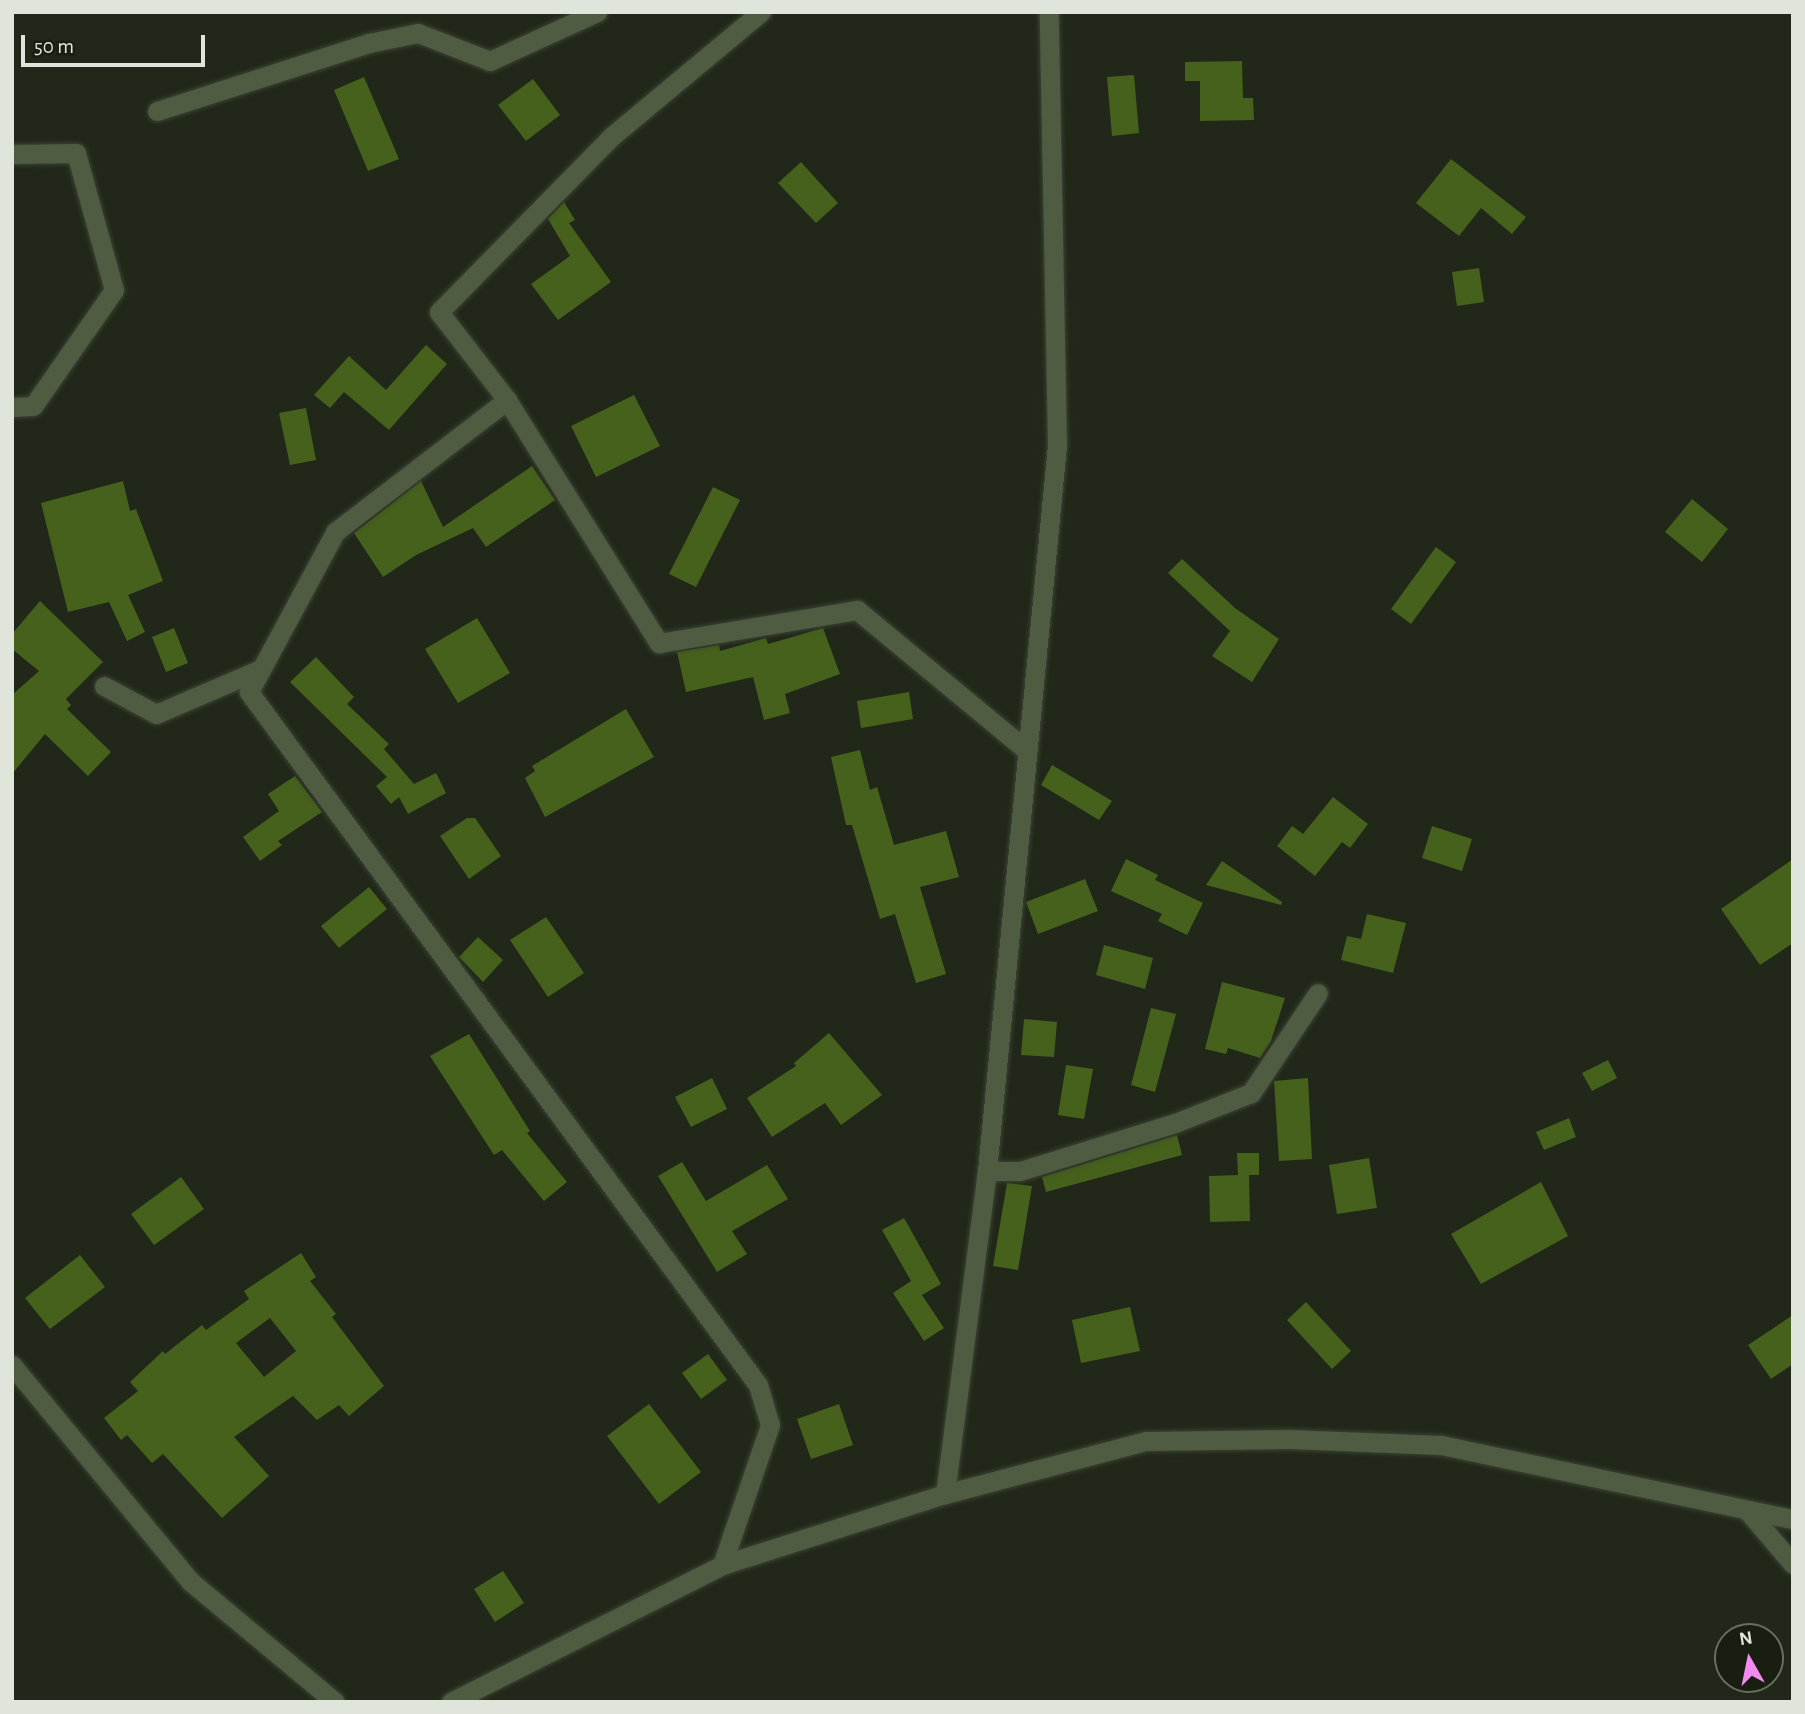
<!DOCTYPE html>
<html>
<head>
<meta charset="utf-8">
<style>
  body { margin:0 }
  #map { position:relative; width:1805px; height:1714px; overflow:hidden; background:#212819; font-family:"Alegreya Sans",sans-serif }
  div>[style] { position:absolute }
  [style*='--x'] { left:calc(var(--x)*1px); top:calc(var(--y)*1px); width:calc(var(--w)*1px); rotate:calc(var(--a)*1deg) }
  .building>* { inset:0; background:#45611c }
  .roads { filter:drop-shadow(0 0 2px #3c4234) drop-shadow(0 0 2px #3c4234) }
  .minor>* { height:19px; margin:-9.5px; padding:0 9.5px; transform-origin:9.5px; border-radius:9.5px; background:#4f5c41 }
  .tertiary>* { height:19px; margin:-9.5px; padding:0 9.5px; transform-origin:9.5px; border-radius:9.5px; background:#4f5c41 }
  span { translate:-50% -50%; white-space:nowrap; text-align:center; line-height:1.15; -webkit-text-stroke:5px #181f10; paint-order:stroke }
  .frame { position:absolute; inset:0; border:14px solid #e0e5db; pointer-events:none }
  .north { position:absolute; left:1714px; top:1623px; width:70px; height:70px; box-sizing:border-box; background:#181f10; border:2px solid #686e61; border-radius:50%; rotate:351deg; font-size:19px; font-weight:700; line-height:28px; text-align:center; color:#e0e5db }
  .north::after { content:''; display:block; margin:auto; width:24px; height:32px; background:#f489f1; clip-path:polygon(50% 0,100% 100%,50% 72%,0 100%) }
  .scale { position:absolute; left:21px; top:35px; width:184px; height:32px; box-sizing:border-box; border:4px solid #e0e5db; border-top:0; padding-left:9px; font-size:21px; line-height:24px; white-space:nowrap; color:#e0e5db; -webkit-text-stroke:5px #181f10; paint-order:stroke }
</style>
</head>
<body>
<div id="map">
  <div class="building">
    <div style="clip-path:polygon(1242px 61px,1243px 98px,1253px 98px,1254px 120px,1200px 121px,1200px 81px,1185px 81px,1185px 62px)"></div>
    <div style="clip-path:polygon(1134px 75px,1139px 133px,1112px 136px,1107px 77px)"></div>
    <div style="clip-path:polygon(364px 77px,399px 159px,368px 171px,334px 90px)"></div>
    <div style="clip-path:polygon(533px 79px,560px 115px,526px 141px,498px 105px)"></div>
    <div style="clip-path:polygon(1451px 159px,1526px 217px,1512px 234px,1481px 208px,1459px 236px,1416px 203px)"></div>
    <div style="clip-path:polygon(801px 162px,838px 203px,816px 223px,778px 183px)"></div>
    <div style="clip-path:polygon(564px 202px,575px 220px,569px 223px,611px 282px,558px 320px,531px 284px,570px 256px,548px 219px)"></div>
    <div style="clip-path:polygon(1479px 268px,1484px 302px,1457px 306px,1452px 272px)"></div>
    <div style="clip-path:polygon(426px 345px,447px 364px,389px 430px,344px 392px,330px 408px,314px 395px,349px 356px,386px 390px)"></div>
    <div style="clip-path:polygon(634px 395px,660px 446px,596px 477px,571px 426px)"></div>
    <div style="clip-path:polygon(306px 408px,316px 460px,290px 465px,279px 413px)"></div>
    <div style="clip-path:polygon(532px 466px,555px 500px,486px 547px,473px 528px,416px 555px,383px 577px,354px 533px,421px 481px,443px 527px)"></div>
    <div style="clip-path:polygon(123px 481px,130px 511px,136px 509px,163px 581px,128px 595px,145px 632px,127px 641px,109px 602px,68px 612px,41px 503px)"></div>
    <div style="clip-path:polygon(713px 487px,740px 500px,696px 587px,669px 574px)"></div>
    <div style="clip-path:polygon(1692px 499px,1728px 529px,1702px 562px,1665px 532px)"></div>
    <div style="clip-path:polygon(1436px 547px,1456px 562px,1411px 624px,1391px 609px)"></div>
    <div style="clip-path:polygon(1182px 559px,1235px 608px,1279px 639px,1252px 682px,1212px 656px,1230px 631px,1168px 573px)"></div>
    <div style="clip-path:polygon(40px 601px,103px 662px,66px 699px,71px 705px,67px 709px,111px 752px,88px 776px,45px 734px,12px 774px,12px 695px,39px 671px,12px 649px,12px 634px)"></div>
    <div style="clip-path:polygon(477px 618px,510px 673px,458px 703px,425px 649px)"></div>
    <div style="clip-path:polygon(174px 628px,188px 663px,166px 672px,152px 637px)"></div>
    <div style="clip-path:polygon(823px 628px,840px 674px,785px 694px,790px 713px,764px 720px,753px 677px,686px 692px,677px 652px,719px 645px,720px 651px,766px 638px,768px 644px)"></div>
    <div style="clip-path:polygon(316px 657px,354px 697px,347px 704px,389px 744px,384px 749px,414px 784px,436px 773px,446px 793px,408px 814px,399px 797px,391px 804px,376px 786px,387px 777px,290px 682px)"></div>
    <div style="clip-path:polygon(909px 692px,913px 719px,861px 728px,857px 701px)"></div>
    <div style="clip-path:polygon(626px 709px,654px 757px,545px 817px,525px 778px,535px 771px,532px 766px)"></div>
    <div style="clip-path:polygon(860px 750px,870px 790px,877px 787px,894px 845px,946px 831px,959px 877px,920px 887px,946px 974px,916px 983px,895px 914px,880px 919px,852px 825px,846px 825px,831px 757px)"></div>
    <div style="clip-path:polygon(1052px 765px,1112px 801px,1099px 820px,1041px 785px)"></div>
    <div style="clip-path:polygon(295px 776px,322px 812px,278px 841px,282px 845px,260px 861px,243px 837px,279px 811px,268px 794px)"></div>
    <div style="clip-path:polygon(1333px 797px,1368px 824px,1350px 848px,1342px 842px,1315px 876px,1277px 846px,1292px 826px,1303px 834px)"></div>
    <div style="clip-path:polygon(467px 818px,475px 818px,501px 856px,469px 879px,440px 836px)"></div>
    <div style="clip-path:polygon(1432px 826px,1472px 839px,1462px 871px,1422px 858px)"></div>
    <div style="clip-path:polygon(1126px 859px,1158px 875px,1155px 880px,1203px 903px,1187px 935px,1158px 921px,1162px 914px,1111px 891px)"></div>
    <div style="clip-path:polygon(1793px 859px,1793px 943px,1760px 965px,1721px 909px)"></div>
    <div style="clip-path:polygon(1222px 861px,1282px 902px,1281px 905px,1206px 885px)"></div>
    <div style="clip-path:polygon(1085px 879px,1098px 911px,1038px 934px,1026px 902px)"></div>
    <div style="clip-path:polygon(369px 887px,387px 909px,339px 948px,321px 926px)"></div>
    <div style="clip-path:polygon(1367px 914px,1406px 923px,1393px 973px,1341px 960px,1347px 936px,1361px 939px)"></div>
    <div style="clip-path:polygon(546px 917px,584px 973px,548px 997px,510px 940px)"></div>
    <div style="clip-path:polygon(478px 937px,503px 960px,483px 982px,459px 957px)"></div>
    <div style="clip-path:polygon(1104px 945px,1153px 958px,1145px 989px,1096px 975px)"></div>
    <div style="clip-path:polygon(1222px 982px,1285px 998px,1271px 1041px,1260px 1058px,1228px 1048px,1226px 1054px,1205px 1049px)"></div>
    <div style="clip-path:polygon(1151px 1008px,1176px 1014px,1155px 1092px,1131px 1085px)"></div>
    <div style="clip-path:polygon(1024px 1019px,1057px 1022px,1054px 1057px,1021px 1055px)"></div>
    <div style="clip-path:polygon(829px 1033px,882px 1095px,841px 1125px,825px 1103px,772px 1137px,747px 1098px,796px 1066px,794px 1063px)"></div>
    <div style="clip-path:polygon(469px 1034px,530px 1131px,527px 1133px,567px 1182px,544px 1201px,502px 1150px,494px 1155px,430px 1056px)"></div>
    <div style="clip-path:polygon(1608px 1060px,1617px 1078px,1592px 1091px,1582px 1073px)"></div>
    <div style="clip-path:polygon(1066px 1065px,1093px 1069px,1084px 1119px,1058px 1115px)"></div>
    <div style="clip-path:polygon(712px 1078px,727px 1109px,691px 1127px,675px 1097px)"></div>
    <div style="clip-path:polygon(1308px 1078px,1312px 1159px,1279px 1161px,1274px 1081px)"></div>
    <div style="clip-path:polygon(1569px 1118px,1576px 1137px,1544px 1150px,1536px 1132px)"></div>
    <div style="clip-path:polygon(1177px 1135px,1182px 1155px,1046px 1192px,1042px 1177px)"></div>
    <div style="clip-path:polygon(1237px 1153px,1259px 1153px,1259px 1175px,1249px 1175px,1250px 1221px,1210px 1222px,1209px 1176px,1238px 1175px)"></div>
    <div style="clip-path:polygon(1369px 1158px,1377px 1208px,1337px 1214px,1329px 1165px)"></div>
    <div style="clip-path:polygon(682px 1162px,706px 1201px,767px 1165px,788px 1199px,732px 1231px,747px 1254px,717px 1272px,658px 1176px)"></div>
    <div style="clip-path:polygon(181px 1177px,204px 1209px,154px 1245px,131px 1214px)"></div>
    <div style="clip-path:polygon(1541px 1182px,1568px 1236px,1481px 1284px,1451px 1234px)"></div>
    <div style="clip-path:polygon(1007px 1183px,1032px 1186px,1018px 1270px,993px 1266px)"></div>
    <div style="clip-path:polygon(904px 1218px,941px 1284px,922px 1295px,944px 1328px,924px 1341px,893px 1293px,911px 1281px,882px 1230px)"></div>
    <div style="clip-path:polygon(evenodd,301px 1253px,316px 1277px,310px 1281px,336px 1314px,332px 1317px,384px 1386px,349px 1416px,339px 1405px,317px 1420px,293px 1396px,234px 1437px,269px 1476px,222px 1518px,163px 1454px,152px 1463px,127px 1435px,121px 1440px,104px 1418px,138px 1391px,130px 1382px,163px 1351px,165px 1354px,202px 1325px,206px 1330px,249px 1299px,244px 1291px,301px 1253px,270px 1318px,296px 1351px,264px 1377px,236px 1343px,270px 1318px)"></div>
    <div style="clip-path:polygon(80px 1255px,105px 1287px,50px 1329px,25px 1298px)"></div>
    <div style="clip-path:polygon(1306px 1302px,1351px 1351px,1332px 1369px,1287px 1320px)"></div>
    <div style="clip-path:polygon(1130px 1307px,1140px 1351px,1081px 1363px,1072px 1320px)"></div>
    <div style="clip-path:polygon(1793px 1315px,1793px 1364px,1771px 1379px,1748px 1345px)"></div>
    <div style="clip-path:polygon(708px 1354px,727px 1380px,701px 1399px,682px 1373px)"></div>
    <div style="clip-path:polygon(649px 1404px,701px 1472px,659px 1504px,607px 1436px)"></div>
    <div style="clip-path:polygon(839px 1404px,853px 1445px,811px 1459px,797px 1419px)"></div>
    <div style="clip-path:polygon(503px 1571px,524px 1603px,495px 1622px,474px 1589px)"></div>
  </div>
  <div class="roads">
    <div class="minor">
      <div style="--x:157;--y:111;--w:223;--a:-17.8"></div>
      <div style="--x:369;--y:43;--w:50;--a:-11.5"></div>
      <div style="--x:418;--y:33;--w:77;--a:21.3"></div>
      <div style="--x:490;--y:61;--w:118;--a:-24.6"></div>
      <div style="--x:12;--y:154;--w:64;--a:-0.9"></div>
      <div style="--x:76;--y:153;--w:142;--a:74.5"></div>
      <div style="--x:114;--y:290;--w:141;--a:124.9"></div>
      <div style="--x:33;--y:406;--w:21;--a:177"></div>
      <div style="--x:507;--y:400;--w:111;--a:-127.7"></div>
      <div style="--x:439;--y:312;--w:247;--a:-45.5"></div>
      <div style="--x:612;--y:136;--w:194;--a:-39.8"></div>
      <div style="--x:104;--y:686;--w:59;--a:28.3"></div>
      <div style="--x:156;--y:714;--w:114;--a:-23.2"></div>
      <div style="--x:987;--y:1171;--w:33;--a:0"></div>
      <div style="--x:1020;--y:1171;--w:162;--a:-17.2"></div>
      <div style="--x:1175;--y:1123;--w:82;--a:-21.5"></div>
      <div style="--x:1251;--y:1093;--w:120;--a:-56.2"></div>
      <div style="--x:12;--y:1365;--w:281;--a:50.5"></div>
      <div style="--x:191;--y:1582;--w:187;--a:39.8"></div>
      <div style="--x:945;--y:1494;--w:326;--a:-82.6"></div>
      <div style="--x:987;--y:1171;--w:729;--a:-84.49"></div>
      <div style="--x:1057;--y:445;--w:433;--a:-91.1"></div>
      <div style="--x:1747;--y:1510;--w:71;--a:49.6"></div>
      <div style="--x:722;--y:1565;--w:148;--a:-71.1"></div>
      <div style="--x:770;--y:1425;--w:42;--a:-106.7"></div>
      <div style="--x:758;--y:1385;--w:860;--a:-126.3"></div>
      <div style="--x:249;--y:692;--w:182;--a:-61.7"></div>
      <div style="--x:335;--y:532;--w:217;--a:-37.5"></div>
      <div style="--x:507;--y:400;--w:287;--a:58"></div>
      <div style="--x:659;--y:643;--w:201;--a:-9.5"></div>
      <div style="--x:857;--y:610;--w:219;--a:39.6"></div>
    </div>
    <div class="tertiary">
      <div style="--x:451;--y:1702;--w:304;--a:-26.8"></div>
      <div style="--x:722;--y:1565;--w:234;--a:-17.7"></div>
      <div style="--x:945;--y:1494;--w:208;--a:-14.8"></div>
      <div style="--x:1146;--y:1441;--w:143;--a:-0.8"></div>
      <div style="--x:1289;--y:1439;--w:152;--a:2.3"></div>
      <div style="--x:1441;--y:1445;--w:360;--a:11.9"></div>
    </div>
  </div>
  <div class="frame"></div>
  <div class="north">N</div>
  <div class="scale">50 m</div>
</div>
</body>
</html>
